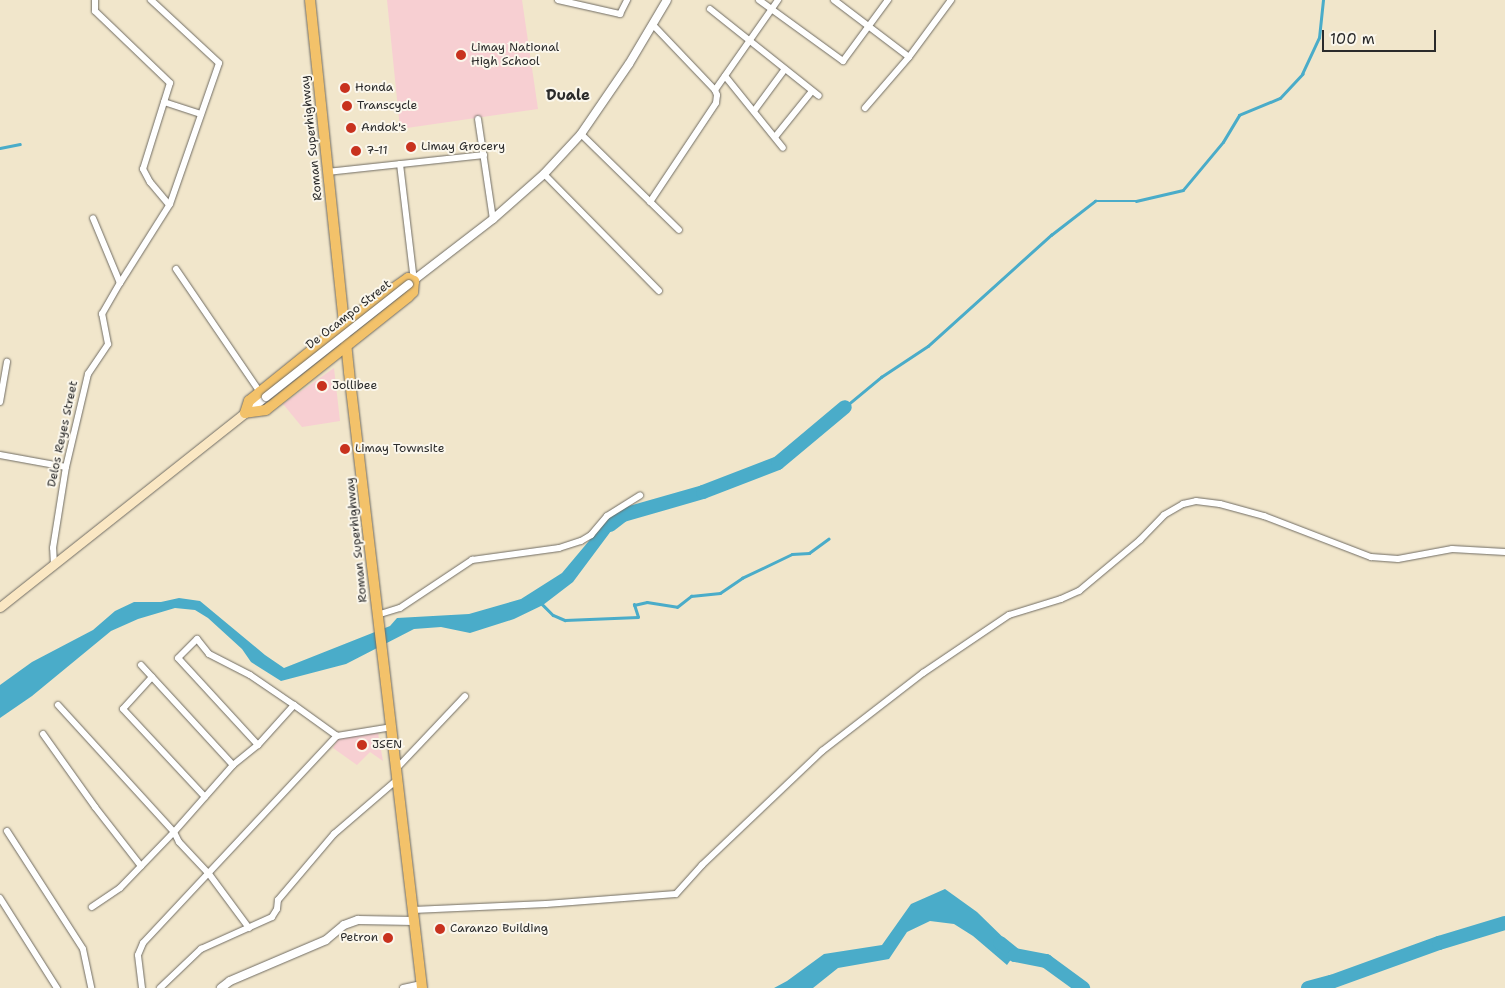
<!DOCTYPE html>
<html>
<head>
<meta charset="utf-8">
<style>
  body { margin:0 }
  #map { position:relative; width:1505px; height:988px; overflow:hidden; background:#f1e6cb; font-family:"Shantell Sans",sans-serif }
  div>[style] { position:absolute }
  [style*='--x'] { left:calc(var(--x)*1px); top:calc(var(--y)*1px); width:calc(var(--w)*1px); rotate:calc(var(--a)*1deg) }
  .built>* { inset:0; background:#f7cfd2 }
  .water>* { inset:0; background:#4aacc9 }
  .stream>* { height:2.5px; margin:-1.25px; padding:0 1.25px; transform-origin:1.25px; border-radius:1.25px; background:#4aacc9 }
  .river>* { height:14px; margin:-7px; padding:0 7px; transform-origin:7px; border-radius:7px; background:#4aacc9 }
  .roads { filter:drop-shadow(0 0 1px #706c63) drop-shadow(0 0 1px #706c63) }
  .minor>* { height:6px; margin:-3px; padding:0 3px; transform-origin:3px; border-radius:3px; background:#fff }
  .tertiary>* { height:8px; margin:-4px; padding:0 4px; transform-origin:4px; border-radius:4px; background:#fff }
  .secondary>* { height:9px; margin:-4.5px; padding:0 4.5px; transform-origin:4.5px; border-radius:4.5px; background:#fae7c3 }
  .primary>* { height:10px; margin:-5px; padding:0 5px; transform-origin:5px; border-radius:5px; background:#f3c26a }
  .bridges { filter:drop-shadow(0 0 1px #706c63) drop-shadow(0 0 1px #706c63) }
  .tertiary-bridge>* { height:8px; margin:-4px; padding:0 4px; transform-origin:4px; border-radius:4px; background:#fff }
  .dots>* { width:14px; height:14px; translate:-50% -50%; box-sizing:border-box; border:2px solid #fbf7ec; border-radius:50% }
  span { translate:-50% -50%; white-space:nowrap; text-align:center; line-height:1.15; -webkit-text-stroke:4px #fbf7ec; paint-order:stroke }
  .poi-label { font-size:12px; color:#2b2b2b }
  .left { translate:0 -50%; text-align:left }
  .right { translate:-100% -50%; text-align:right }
  .street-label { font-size:12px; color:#2b2b2b }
  .quarter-label { font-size:15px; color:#2b2b2b; font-weight:700 }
  .scale { position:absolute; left:1322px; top:30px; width:114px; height:22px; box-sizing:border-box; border:2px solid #2b2b2b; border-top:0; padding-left:6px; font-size:15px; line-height:18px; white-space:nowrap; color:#2b2b2b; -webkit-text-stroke:4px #fbf7ec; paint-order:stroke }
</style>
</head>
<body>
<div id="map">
  <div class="built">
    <div style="clip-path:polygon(387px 0,522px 0,538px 109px,400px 129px)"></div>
    <div style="clip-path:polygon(334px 368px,340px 421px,302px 427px,283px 404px)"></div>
    <div style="clip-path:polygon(378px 733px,383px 761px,370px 752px,357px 765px,333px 748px,338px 738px)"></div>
  </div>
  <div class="water">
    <div style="clip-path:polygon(624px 508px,627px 518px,614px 527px,573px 582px,543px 605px,514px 619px,470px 633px,441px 627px,414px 629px,346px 664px,281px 681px,251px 662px,242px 649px,208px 618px,195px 610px,175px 608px,138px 619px,111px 631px,32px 696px,0 718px,0 685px,32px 662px,93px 630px,115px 611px,134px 602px,161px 602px,179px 598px,200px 601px,265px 655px,284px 668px,390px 626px,397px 618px,469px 614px,521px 599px,562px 573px,609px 517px)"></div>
    <div style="clip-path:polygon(945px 889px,977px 912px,1017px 951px,1007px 965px,973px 936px,954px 924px,930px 921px,907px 932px,889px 959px,838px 968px,813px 988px,774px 988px,787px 981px,824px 954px,882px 945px,911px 904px)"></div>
  </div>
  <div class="stream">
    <div style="--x:0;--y:148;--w:20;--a:-11"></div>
    <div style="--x:845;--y:407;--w:47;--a:-39.8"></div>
    <div style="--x:881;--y:377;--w:56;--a:-33.4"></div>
    <div style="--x:928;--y:346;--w:166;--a:-42.1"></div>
    <div style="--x:1051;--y:235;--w:56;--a:-37.7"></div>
    <div style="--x:1095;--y:201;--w:41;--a:0"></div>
    <div style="--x:1136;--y:201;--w:48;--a:-13.2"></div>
    <div style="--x:1183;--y:190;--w:62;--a:-50.2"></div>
    <div style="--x:1223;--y:142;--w:31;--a:-59"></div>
    <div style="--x:1239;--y:115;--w:44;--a:-22.5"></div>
    <div style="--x:1280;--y:98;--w:33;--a:-47"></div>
    <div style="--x:1302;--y:74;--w:40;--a:-65"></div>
    <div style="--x:1319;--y:38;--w:38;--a:-84"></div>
    <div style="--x:541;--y:603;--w:17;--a:45"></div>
    <div style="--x:553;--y:615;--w:13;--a:23"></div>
    <div style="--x:565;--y:620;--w:73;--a:-2.4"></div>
    <div style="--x:638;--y:617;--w:13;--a:-108"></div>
    <div style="--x:634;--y:605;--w:13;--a:-13"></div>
    <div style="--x:647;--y:602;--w:30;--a:9"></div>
    <div style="--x:677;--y:607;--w:18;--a:-38"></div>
    <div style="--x:691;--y:596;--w:29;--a:-6"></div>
    <div style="--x:720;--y:593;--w:27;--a:-34"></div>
    <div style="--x:742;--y:578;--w:55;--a:-25.6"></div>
    <div style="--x:792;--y:554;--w:17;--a:-3"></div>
    <div style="--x:809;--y:553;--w:24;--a:-36"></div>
  </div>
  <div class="river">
    <div style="--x:610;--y:525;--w:16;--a:-38"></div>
    <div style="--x:623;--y:515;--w:83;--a:-16"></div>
    <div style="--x:703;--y:492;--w:80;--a:-21.1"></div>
    <div style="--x:778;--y:463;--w:87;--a:-39.9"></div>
    <div style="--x:1000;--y:943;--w:19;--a:39"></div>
    <div style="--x:1015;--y:955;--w:32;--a:11"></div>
    <div style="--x:1046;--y:961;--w:46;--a:36.1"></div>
    <div style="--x:1308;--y:988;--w:24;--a:-15"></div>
    <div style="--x:1331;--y:982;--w:115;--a:-19.9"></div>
    <div style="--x:1439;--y:943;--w:69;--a:-16.9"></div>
  </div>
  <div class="roads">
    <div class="minor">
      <div style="--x:95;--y:0;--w:11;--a:90"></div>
      <div style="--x:95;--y:11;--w:104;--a:43.8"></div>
      <div style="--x:170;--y:83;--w:90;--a:107.4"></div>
      <div style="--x:143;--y:169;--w:15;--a:62"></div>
      <div style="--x:150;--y:182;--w:30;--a:50"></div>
      <div style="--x:558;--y:0;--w:64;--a:12.7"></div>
      <div style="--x:620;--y:14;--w:16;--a:-63"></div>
      <div style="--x:759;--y:0;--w:104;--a:36"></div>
      <div style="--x:843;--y:61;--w:76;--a:-53.6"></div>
      <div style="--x:834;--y:0;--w:94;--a:37.2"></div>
      <div style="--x:710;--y:9;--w:139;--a:38.6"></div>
      <div style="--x:725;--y:76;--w:92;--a:51.1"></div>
      <div style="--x:715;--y:90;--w:110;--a:-55"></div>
      <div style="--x:164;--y:102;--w:39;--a:18"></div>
      <div style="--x:865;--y:108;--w:67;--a:-49.2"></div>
      <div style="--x:909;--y:57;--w:71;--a:-53.6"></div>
      <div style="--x:754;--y:111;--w:52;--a:-53.6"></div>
      <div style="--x:478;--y:119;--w:101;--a:81.5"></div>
      <div style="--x:581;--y:134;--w:137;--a:44.4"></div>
      <div style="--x:775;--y:137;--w:59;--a:-51.2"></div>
      <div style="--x:400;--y:164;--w:118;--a:83.2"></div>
      <div style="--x:327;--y:172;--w:158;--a:-6.2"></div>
      <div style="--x:544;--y:174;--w:164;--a:45.5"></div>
      <div style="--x:650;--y:202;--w:119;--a:-56.3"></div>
      <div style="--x:716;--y:103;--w:8;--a:-83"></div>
      <div style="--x:717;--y:95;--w:5;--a:-112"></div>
      <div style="--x:715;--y:90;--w:90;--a:-133.6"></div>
      <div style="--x:176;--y:269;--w:149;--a:55.7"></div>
      <div style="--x:120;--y:283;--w:93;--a:-57.7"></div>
      <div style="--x:170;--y:204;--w:149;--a:-70.8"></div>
      <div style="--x:219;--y:63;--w:93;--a:-137.2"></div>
      <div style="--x:0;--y:402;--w:41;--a:-80.1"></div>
      <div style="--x:0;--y:455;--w:67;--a:10.3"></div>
      <div style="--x:54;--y:565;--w:17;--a:-93"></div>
      <div style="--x:53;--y:548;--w:82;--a:-80.9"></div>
      <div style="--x:66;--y:467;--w:96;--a:-76.7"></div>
      <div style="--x:88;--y:374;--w:36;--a:-56"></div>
      <div style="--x:108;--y:344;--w:31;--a:-101"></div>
      <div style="--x:102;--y:314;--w:36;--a:-60"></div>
      <div style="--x:120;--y:283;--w:70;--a:-112.6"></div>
      <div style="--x:377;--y:615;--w:24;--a:-17"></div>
      <div style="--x:400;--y:608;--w:87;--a:-33.7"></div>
      <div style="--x:472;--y:560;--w:88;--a:-7.9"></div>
      <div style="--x:559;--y:548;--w:23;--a:-18"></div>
      <div style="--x:581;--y:541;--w:12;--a:-31"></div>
      <div style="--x:591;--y:535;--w:25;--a:-50"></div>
      <div style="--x:607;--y:516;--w:39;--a:-32"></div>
      <div style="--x:141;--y:665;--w:136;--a:47.4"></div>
      <div style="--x:152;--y:677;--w:43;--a:132.2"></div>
      <div style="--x:123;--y:709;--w:120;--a:47"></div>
      <div style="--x:58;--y:705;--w:172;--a:47.6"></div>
      <div style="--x:174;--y:832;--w:78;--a:134"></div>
      <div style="--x:120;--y:888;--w:34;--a:146"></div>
      <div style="--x:43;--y:734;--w:90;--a:54.5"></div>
      <div style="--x:95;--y:807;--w:75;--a:52.1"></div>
      <div style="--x:258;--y:745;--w:118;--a:-132.6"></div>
      <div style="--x:178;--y:658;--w:27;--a:-45"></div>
      <div style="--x:197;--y:639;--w:19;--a:51"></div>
      <div style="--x:209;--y:654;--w:46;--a:27.1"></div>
      <div style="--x:250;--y:675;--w:53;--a:34.3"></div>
      <div style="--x:397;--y:768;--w:99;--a:-46.6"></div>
      <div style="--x:7;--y:831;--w:140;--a:57.2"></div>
      <div style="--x:83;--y:949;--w:40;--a:78"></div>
      <div style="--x:0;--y:898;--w:107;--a:57.7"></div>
      <div style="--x:413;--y:910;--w:133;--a:-2.6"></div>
      <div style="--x:546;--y:904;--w:130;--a:-4.4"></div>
      <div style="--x:676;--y:894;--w:39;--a:-48"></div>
      <div style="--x:702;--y:865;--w:166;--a:-43.5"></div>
      <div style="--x:822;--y:751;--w:128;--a:-37.7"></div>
      <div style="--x:923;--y:673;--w:104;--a:-34"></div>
      <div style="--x:1009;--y:615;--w:54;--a:-17.1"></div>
      <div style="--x:1061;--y:599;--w:20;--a:-24"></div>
      <div style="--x:1079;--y:591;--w:80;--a:-39.9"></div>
      <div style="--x:1140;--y:540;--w:35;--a:-46"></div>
      <div style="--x:1164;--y:515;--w:22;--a:-30"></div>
      <div style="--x:1183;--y:504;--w:13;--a:-13"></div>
      <div style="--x:1196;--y:501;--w:24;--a:7"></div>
      <div style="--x:1220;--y:504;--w:46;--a:15.3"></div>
      <div style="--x:1264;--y:516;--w:115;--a:21"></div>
      <div style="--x:1371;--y:557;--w:27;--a:4"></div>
      <div style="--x:1398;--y:559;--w:55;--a:-10.5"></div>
      <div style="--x:1452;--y:549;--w:53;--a:3.2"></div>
      <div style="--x:249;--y:928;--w:67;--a:-126.5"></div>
      <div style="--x:209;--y:874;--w:44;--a:-133.2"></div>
      <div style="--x:179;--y:842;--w:11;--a:-117"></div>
      <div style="--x:174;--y:832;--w:89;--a:-48.6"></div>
      <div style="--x:233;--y:765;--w:32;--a:-39"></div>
      <div style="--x:258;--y:745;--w:54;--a:-48"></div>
      <div style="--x:294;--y:705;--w:53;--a:35.8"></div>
      <div style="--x:142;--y:988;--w:33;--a:-97"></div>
      <div style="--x:138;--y:955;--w:13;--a:-67"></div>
      <div style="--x:143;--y:943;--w:284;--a:-46.9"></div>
      <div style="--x:337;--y:736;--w:56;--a:-9.3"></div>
      <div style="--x:160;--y:988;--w:57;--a:-43.6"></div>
      <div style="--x:201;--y:949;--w:78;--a:-24.3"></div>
      <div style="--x:272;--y:917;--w:9;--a:-58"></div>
      <div style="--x:277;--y:909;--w:9;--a:-84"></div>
      <div style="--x:278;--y:900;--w:87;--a:-49.7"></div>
      <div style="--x:334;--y:834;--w:84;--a:-40.7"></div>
      <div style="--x:403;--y:988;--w:19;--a:-12"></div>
    </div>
    <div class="tertiary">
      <div style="--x:410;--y:283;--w:105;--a:-37.6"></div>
      <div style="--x:493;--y:219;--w:68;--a:-41.4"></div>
      <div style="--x:544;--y:174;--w:54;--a:-47.2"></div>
      <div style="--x:581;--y:134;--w:85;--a:-55.6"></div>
      <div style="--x:629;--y:64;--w:74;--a:-59.3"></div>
      <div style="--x:246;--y:413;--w:26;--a:-39"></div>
      <div style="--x:221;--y:988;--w:11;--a:-38"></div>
      <div style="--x:230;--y:981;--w:104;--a:-23.1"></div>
      <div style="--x:326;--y:940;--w:23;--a:-40"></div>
      <div style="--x:344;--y:925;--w:15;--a:-20"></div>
      <div style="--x:358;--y:920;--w:56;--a:1"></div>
    </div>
    <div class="secondary">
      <div style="--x:0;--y:607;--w:313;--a:-38.4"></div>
    </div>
    <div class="primary">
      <div style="--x:310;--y:0;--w:374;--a:84"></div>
      <div style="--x:349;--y:372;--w:620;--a:83.24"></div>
      <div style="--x:408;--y:278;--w:7;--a:27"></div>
      <div style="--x:414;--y:281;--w:11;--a:95"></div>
      <div style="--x:413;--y:292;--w:7;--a:135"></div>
      <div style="--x:408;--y:297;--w:181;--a:141.5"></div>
      <div style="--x:266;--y:410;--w:21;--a:172"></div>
      <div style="--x:245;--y:413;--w:13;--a:-72"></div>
      <div style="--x:249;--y:401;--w:14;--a:-39"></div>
      <div style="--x:260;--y:392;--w:121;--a:-39"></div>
      <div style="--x:354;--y:316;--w:66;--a:-35.1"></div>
    </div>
  </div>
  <div class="bridges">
    <div class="tertiary-bridge">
      <div style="--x:266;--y:397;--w:182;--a:-38.3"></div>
    </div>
  </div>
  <div class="dots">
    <div style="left:461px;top:55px;background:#c8321e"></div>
    <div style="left:345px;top:88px;background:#c8321e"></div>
    <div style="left:347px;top:106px;background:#c8321e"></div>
    <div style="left:351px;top:128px;background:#c8321e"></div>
    <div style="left:411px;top:147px;background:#c8321e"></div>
    <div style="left:356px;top:151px;background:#c8321e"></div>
    <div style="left:322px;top:386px;background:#c8321e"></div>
    <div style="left:345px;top:449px;background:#c8321e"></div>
    <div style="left:362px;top:745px;background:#c8321e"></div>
    <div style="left:440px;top:929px;background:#c8321e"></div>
    <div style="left:388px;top:938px;background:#c8321e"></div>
  </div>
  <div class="poi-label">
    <span class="left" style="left:471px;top:55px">Limay National<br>High School</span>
    <span class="left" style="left:355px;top:88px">Honda</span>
    <span class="left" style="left:357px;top:106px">Transcycle</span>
    <span class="left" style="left:361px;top:128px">Andok's</span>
    <span class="left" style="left:421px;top:147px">Limay Grocery</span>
    <span class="left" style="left:366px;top:151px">7-11</span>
    <span class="left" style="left:332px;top:386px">Jollibee</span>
    <span class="left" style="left:355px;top:449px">Limay Townsite</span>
    <span class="left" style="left:372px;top:745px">JSEN</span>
    <span class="left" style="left:450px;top:929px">Caranzo Building</span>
    <span class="right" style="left:378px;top:938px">Petron</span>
  </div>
  <div class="street-label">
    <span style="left:312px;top:138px;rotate:-96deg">Roman Superhighway</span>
    <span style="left:349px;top:315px;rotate:-38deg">De Ocampo Street</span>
    <span style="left:63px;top:434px;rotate:-78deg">Delos Reyes Street</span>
    <span style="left:357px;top:540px;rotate:-96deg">Roman Superhighway</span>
  </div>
  <div class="quarter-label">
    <span style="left:568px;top:96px">Duale</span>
  </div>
  <div class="scale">100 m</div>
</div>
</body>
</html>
